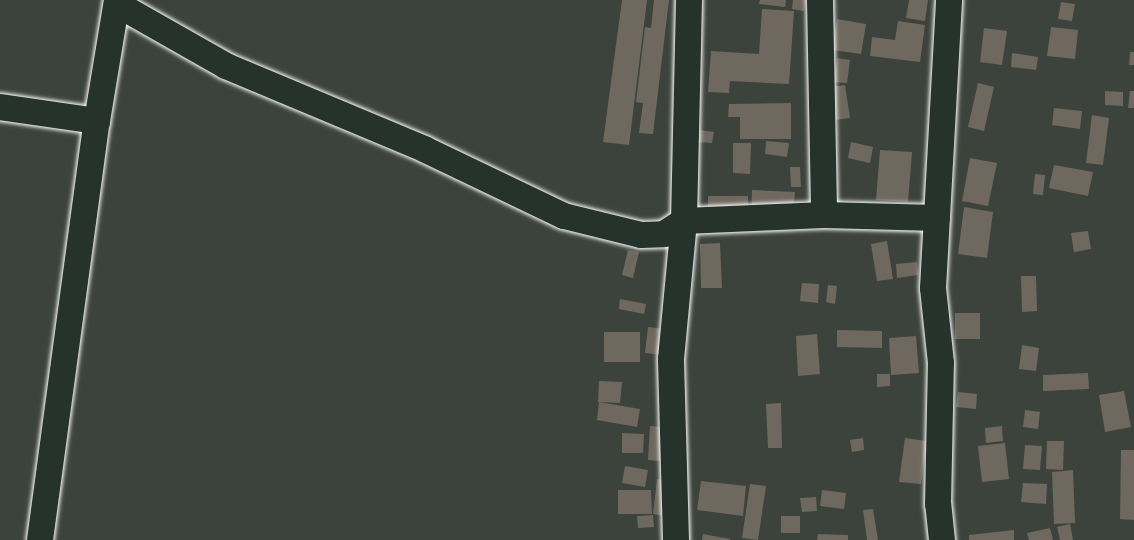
<!DOCTYPE html>
<html>
<head>
<meta charset="utf-8">
<style>
  body { margin:0 }
  #map { position:relative; width:1134px; height:540px; overflow:hidden; background:#3c433c; font-family:Caveat,sans-serif }
  div>[style] { position:absolute }
  [style*='--x'] { left:calc(var(--x)*1px); top:calc(var(--y)*1px); width:calc(var(--w)*1px); rotate:calc(var(--a)*1deg) }
  .building>* { inset:0; background:#6f685f }
  .roads { filter:drop-shadow(0 0 2px #fff) drop-shadow(0 0 2px #fff) }
  .minor>* { height:26px; margin:-13px; padding:0 13px; transform-origin:13px; border-radius:13px; background:#26332d }
  span { translate:-50% -50%; white-space:nowrap; text-align:center; line-height:1.15; -webkit-text-stroke:6px #26332d; paint-order:stroke }
</style>
</head>
<body>
<div id="map">
  <div class="building">
    <div style="clip-path:polygon(622px 0,647px 0,629px 145px,603px 142px)"></div>
    <div style="clip-path:polygon(654px 0,669px 0,653px 134px,639px 133px,643px 103px,636px 102px,645px 27px,651px 28px)"></div>
    <div style="clip-path:polygon(760px 0,786px 0,785px 7px,759px 4px)"></div>
    <div style="clip-path:polygon(793px 0,806px 0,804px 11px,792px 9px)"></div>
    <div style="clip-path:polygon(909px 0,928px 0,925px 21px,906px 18px)"></div>
    <div style="clip-path:polygon(1061px 2px,1075px 4px,1072px 21px,1058px 19px)"></div>
    <div style="clip-path:polygon(762px 9px,794px 11px,789px 84px,730px 81px,729px 93px,708px 92px,711px 51px,759px 54px)"></div>
    <div style="clip-path:polygon(837px 19px,866px 24px,861px 54px,832px 50px)"></div>
    <div style="clip-path:polygon(898px 21px,925px 25px,920px 62px,870px 56px,872px 37px,895px 40px)"></div>
    <div style="clip-path:polygon(1051px 27px,1078px 30px,1075px 59px,1047px 56px)"></div>
    <div style="clip-path:polygon(984px 28px,1007px 31px,1002px 65px,980px 62px)"></div>
    <div style="clip-path:polygon(1130px 52px,1134px 52px,1134px 65px,1129px 65px)"></div>
    <div style="clip-path:polygon(1012px 53px,1038px 57px,1036px 70px,1011px 67px)"></div>
    <div style="clip-path:polygon(837px 58px,850px 60px,847px 83px,834px 82px)"></div>
    <div style="clip-path:polygon(978px 83px,994px 87px,984px 131px,968px 127px)"></div>
    <div style="clip-path:polygon(845px 85px,850px 118px,836px 120px,831px 87px)"></div>
    <div style="clip-path:polygon(1105px 91px,1123px 92px,1123px 106px,1105px 105px)"></div>
    <div style="clip-path:polygon(1130px 91px,1134px 91px,1134px 108px,1128px 108px)"></div>
    <div style="clip-path:polygon(791px 103px,791px 139px,740px 139px,740px 117px,728px 117px,729px 104px)"></div>
    <div style="clip-path:polygon(1054px 108px,1082px 111px,1080px 129px,1052px 125px)"></div>
    <div style="clip-path:polygon(1092px 115px,1109px 118px,1103px 165px,1086px 163px)"></div>
    <div style="clip-path:polygon(700px 130px,714px 132px,712px 143px,699px 142px)"></div>
    <div style="clip-path:polygon(766px 141px,789px 143px,787px 157px,765px 154px)"></div>
    <div style="clip-path:polygon(851px 142px,873px 147px,870px 163px,848px 158px)"></div>
    <div style="clip-path:polygon(733px 143px,751px 143px,750px 174px,733px 173px)"></div>
    <div style="clip-path:polygon(880px 150px,912px 152px,908px 202px,876px 200px)"></div>
    <div style="clip-path:polygon(970px 158px,997px 163px,988px 206px,962px 201px)"></div>
    <div style="clip-path:polygon(1054px 165px,1093px 172px,1088px 196px,1049px 188px)"></div>
    <div style="clip-path:polygon(790px 167px,800px 167px,801px 187px,791px 187px)"></div>
    <div style="clip-path:polygon(1035px 174px,1045px 175px,1043px 195px,1033px 194px)"></div>
    <div style="clip-path:polygon(752px 190px,795px 192px,793px 220px,751px 218px)"></div>
    <div style="clip-path:polygon(708px 196px,748px 196px,748px 221px,708px 221px)"></div>
    <div style="clip-path:polygon(964px 207px,993px 212px,987px 258px,958px 254px)"></div>
    <div style="clip-path:polygon(1088px 231px,1091px 249px,1074px 252px,1071px 233px)"></div>
    <div style="clip-path:polygon(887px 241px,893px 279px,877px 281px,871px 244px)"></div>
    <div style="clip-path:polygon(720px 243px,722px 288px,701px 288px,700px 244px)"></div>
    <div style="clip-path:polygon(628px 250px,639px 252px,633px 278px,622px 275px)"></div>
    <div style="clip-path:polygon(917px 262px,918px 275px,897px 278px,896px 264px)"></div>
    <div style="clip-path:polygon(1021px 276px,1036px 276px,1037px 311px,1022px 312px)"></div>
    <div style="clip-path:polygon(802px 283px,819px 284px,818px 303px,800px 301px)"></div>
    <div style="clip-path:polygon(828px 285px,837px 286px,835px 304px,826px 302px)"></div>
    <div style="clip-path:polygon(620px 299px,646px 304px,644px 314px,619px 309px)"></div>
    <div style="clip-path:polygon(955px 313px,980px 313px,980px 339px,955px 339px)"></div>
    <div style="clip-path:polygon(648px 327px,665px 329px,662px 355px,645px 353px)"></div>
    <div style="clip-path:polygon(837px 330px,882px 331px,882px 348px,837px 347px)"></div>
    <div style="clip-path:polygon(604px 332px,640px 332px,640px 362px,604px 362px)"></div>
    <div style="clip-path:polygon(817px 334px,820px 374px,798px 376px,796px 336px)"></div>
    <div style="clip-path:polygon(916px 336px,919px 373px,891px 375px,889px 338px)"></div>
    <div style="clip-path:polygon(1022px 345px,1039px 348px,1036px 371px,1019px 369px)"></div>
    <div style="clip-path:polygon(1088px 373px,1089px 389px,1043px 391px,1043px 375px)"></div>
    <div style="clip-path:polygon(877px 374px,890px 374px,890px 386px,877px 387px)"></div>
    <div style="clip-path:polygon(599px 381px,622px 382px,620px 403px,598px 402px)"></div>
    <div style="clip-path:polygon(1124px 391px,1131px 427px,1105px 432px,1099px 395px)"></div>
    <div style="clip-path:polygon(958px 392px,977px 394px,976px 409px,956px 407px)"></div>
    <div style="clip-path:polygon(599px 402px,640px 409px,637px 427px,597px 420px)"></div>
    <div style="clip-path:polygon(781px 403px,782px 448px,768px 448px,766px 404px)"></div>
    <div style="clip-path:polygon(1025px 410px,1040px 412px,1038px 429px,1023px 427px)"></div>
    <div style="clip-path:polygon(650px 426px,673px 428px,671px 462px,648px 460px)"></div>
    <div style="clip-path:polygon(1002px 426px,1003px 441px,986px 443px,985px 428px)"></div>
    <div style="clip-path:polygon(622px 433px,644px 434px,643px 453px,622px 453px)"></div>
    <div style="clip-path:polygon(863px 438px,864px 450px,852px 452px,850px 440px)"></div>
    <div style="clip-path:polygon(905px 438px,927px 441px,921px 484px,899px 482px)"></div>
    <div style="clip-path:polygon(1047px 441px,1064px 441px,1063px 470px,1046px 469px)"></div>
    <div style="clip-path:polygon(1005px 443px,1009px 479px,982px 482px,978px 446px)"></div>
    <div style="clip-path:polygon(1025px 445px,1042px 446px,1040px 470px,1023px 469px)"></div>
    <div style="clip-path:polygon(1121px 450px,1134px 450px,1134px 520px,1120px 519px)"></div>
    <div style="clip-path:polygon(625px 466px,648px 470px,645px 487px,622px 483px)"></div>
    <div style="clip-path:polygon(1073px 470px,1075px 523px,1054px 524px,1052px 472px)"></div>
    <div style="clip-path:polygon(657px 479px,670px 481px,666px 516px,653px 514px)"></div>
    <div style="clip-path:polygon(701px 481px,746px 486px,743px 516px,697px 510px)"></div>
    <div style="clip-path:polygon(1023px 483px,1047px 484px,1046px 504px,1021px 502px)"></div>
    <div style="clip-path:polygon(750px 484px,766px 486px,758px 540px,742px 538px)"></div>
    <div style="clip-path:polygon(618px 490px,651px 490px,652px 514px,618px 514px)"></div>
    <div style="clip-path:polygon(822px 490px,846px 493px,844px 509px,820px 506px)"></div>
    <div style="clip-path:polygon(816px 497px,817px 511px,802px 512px,800px 498px)"></div>
    <div style="clip-path:polygon(873px 509px,878px 540px,867px 540px,863px 510px)"></div>
    <div style="clip-path:polygon(653px 515px,654px 527px,638px 528px,637px 516px)"></div>
    <div style="clip-path:polygon(781px 516px,800px 516px,800px 533px,781px 533px)"></div>
    <div style="clip-path:polygon(1070px 524px,1073px 540px,1060px 540px,1057px 527px)"></div>
    <div style="clip-path:polygon(1050px 528px,1053px 540px,1029px 540px,1027px 533px)"></div>
    <div style="clip-path:polygon(1014px 530px,1014px 540px,969px 540px,969px 535px)"></div>
    <div style="clip-path:polygon(703px 534px,730px 539px,730px 540px,702px 540px)"></div>
    <div style="clip-path:polygon(818px 534px,848px 535px,848px 540px,817px 540px)"></div>
  </div>
  <div class="roads">
    <div class="minor">
      <div style="--x:820;--y:0;--w:215;--a:88.9"></div>
      <div style="--x:117;--y:4;--w:125;--a:29.6"></div>
      <div style="--x:226;--y:66;--w:215;--a:22.7"></div>
      <div style="--x:424;--y:149;--w:155;--a:25.6"></div>
      <div style="--x:564;--y:216;--w:79;--a:13.9"></div>
      <div style="--x:641;--y:235;--w:23;--a:-2"></div>
      <div style="--x:664;--y:234;--w:24;--a:-33"></div>
      <div style="--x:684;--y:221;--w:140;--a:-2.5"></div>
      <div style="--x:824;--y:215;--w:113;--a:1.5"></div>
      <div style="--x:0;--y:107;--w:98;--a:8.2"></div>
      <div style="--x:40;--y:540;--w:423;--a:-82.3"></div>
      <div style="--x:97;--y:121;--w:123;--a:-80.6"></div>
      <div style="--x:676;--y:540;--w:181;--a:-91.6"></div>
      <div style="--x:671;--y:359;--w:139;--a:-84.6"></div>
      <div style="--x:684;--y:221;--w:221;--a:-88.7"></div>
      <div style="--x:942;--y:540;--w:36;--a:-96"></div>
      <div style="--x:938;--y:504;--w:141;--a:-88.8"></div>
      <div style="--x:941;--y:363;--w:75;--a:-96.1"></div>
      <div style="--x:933;--y:288;--w:288;--a:-86.8"></div>
    </div>
  </div>
</div>
</body>
</html>
